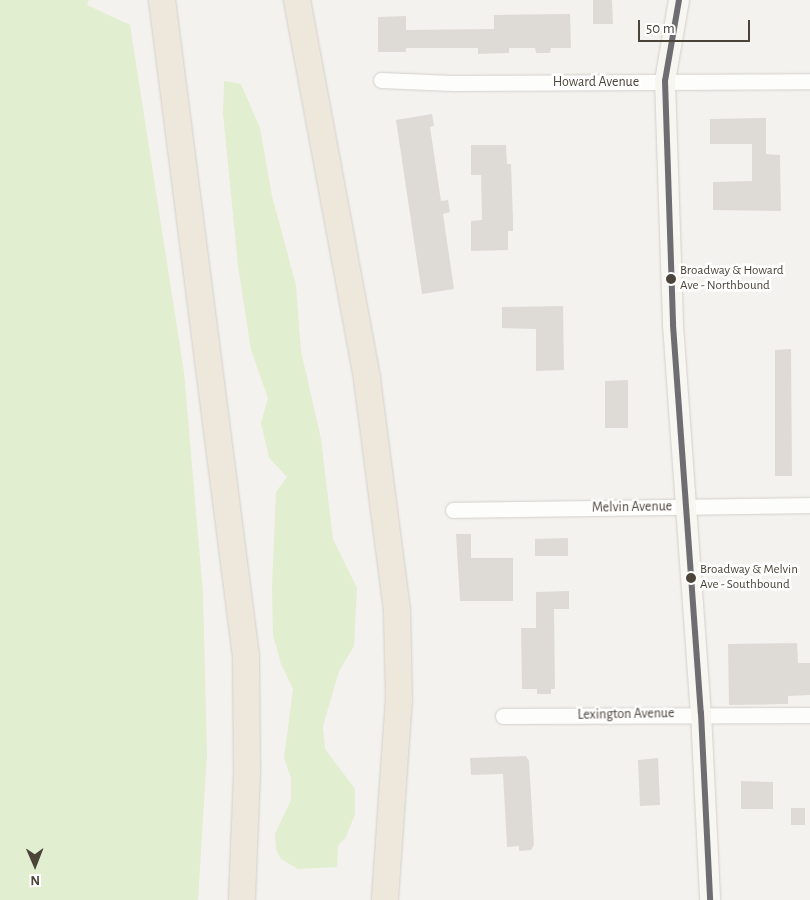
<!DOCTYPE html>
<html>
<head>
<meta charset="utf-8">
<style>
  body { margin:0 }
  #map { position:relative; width:810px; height:900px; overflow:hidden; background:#f4f2ee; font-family:"Alegreya Sans",sans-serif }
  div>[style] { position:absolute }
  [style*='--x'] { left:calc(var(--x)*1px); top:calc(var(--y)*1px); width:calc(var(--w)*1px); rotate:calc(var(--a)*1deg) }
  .green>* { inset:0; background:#e1eecf }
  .building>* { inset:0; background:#dedbd6 }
  .roads { filter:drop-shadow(0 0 1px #d2d0cb) drop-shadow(0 0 1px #d2d0cb) }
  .street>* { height:15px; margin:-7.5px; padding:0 7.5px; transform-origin:7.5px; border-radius:7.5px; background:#fdfdfc }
  .secondary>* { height:20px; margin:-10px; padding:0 10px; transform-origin:10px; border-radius:10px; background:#f7f6f1 }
  .highway>* { height:26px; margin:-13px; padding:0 13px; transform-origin:13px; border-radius:13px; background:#ede8db }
  .bus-1>* { height:6px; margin:-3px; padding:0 3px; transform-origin:3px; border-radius:3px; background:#6e6d72 }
  .dots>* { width:14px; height:14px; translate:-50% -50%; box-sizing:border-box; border:2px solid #fff; border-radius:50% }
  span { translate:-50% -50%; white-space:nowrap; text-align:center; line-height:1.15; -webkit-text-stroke:5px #fff; paint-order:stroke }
  .bus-label { font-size:13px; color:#4b4439 }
  .left { translate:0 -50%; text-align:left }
  .street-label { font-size:14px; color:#4b4439 }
  .north { position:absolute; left:10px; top:840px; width:50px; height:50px; -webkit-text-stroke:4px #fff; paint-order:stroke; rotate:179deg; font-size:14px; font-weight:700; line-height:20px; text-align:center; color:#4b4439 }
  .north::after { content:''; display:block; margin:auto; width:18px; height:22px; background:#4b4439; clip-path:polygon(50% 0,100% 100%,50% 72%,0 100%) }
  .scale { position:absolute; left:638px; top:20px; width:112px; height:22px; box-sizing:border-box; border:2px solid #4b4439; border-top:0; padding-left:6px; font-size:15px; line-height:18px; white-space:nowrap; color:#4b4439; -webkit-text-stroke:4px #fff; paint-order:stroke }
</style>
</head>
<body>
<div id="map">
  <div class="green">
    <div style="clip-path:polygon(0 0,89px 0,87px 5px,130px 25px,184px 372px,203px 593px,207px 754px,198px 900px,0 900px)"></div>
    <div style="clip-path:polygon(224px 81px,241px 84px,260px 128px,272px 196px,296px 285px,301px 351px,321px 439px,333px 539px,357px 588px,354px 646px,339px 671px,323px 726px,325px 749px,355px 789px,355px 814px,346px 837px,338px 846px,337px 867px,298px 869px,281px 859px,276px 849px,275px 834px,291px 800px,291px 778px,284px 758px,293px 689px,281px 664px,273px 635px,272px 587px,276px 492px,287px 477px,269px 458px,261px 423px,268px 398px,251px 350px,238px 266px,223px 113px)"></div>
  </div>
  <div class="building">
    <div style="clip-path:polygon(593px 0,612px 0,613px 24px,593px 24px)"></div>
    <div style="clip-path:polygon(570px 14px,571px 48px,551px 48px,550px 53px,536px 53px,535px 48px,509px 48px,509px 53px,478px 54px,478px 48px,406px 48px,406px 52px,378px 52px,378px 17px,406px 16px,406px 30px,494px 29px,494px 15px)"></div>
    <div style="clip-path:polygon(432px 114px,434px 126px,430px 127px,441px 201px,448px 200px,450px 212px,443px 214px,454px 289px,422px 294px,396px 120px)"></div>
    <div style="clip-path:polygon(766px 118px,766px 154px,780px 155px,781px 211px,713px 210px,713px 182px,752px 181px,752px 144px,710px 144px,710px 119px)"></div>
    <div style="clip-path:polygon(471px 145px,506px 145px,507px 164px,511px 164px,513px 220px,513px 231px,508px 231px,508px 250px,471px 251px,471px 221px,482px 220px,481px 175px,471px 175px)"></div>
    <div style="clip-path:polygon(563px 306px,564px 370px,536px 371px,536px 329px,502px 328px,502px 307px)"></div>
    <div style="clip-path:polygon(791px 349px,792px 476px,775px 476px,775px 350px)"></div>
    <div style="clip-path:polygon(628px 380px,628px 428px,605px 428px,605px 381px)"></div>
    <div style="clip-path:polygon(456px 534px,471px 534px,471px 558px,513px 558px,513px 601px,460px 601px)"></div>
    <div style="clip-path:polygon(568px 538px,568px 556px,535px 556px,535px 539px)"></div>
    <div style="clip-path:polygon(569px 591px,569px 609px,554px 609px,555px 689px,551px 689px,551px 694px,537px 694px,537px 689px,522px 689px,521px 628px,536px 628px,536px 592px)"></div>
    <div style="clip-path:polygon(797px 643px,798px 663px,810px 663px,810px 695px,788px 696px,788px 704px,729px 705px,728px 644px)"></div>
    <div style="clip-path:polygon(526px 756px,529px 761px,534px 845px,531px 850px,519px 851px,519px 846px,507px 847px,503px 774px,471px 775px,470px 758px)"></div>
    <div style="clip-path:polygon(658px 758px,660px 805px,640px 806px,638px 760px)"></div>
    <div style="clip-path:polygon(741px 781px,773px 782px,773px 809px,741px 809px)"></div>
    <div style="clip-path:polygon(791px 808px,805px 808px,805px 825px,791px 825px)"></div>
  </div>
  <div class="roads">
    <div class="street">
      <div style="--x:381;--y:80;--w:72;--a:2.4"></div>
      <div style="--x:453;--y:83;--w:357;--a:-0.3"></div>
      <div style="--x:453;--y:510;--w:357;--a:-0.8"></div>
      <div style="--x:503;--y:716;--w:307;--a:-0.2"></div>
    </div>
    <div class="secondary">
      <div style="--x:679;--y:0;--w:82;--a:99.8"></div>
      <div style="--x:665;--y:81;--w:244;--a:88.1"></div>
      <div style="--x:673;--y:325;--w:389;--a:85.9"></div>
      <div style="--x:701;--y:713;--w:187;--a:87.2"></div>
    </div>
    <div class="highway">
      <div style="--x:162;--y:0;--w:662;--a:82.71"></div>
      <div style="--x:246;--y:657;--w:116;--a:89.5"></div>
      <div style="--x:247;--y:773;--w:127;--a:92.3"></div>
      <div style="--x:297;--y:0;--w:385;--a:79.5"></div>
      <div style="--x:367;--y:379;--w:234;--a:82.6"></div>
      <div style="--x:397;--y:611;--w:87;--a:88.7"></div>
      <div style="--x:399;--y:698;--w:202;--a:94"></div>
    </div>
  </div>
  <div class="bus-1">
    <div style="--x:679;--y:0;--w:82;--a:99.8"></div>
    <div style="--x:665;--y:81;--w:244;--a:88.1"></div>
    <div style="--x:673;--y:325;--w:389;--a:85.9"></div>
    <div style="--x:701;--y:713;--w:187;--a:87.2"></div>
  </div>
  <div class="dots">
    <div style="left:671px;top:279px;background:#4b4439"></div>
    <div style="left:691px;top:578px;background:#4b4439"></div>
  </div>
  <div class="bus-label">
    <span class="left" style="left:680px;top:279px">Broadway &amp; Howard<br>Ave - Northbound</span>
    <span class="left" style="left:700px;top:578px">Broadway &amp; Melvin<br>Ave - Southbound</span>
  </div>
  <div class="street-label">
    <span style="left:596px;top:82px">Howard Avenue</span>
    <span style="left:632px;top:507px;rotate:-1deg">Melvin Avenue</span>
    <span style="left:626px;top:714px;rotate:-1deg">Lexington Avenue</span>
  </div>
  <div class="north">N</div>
  <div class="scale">50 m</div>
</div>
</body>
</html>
